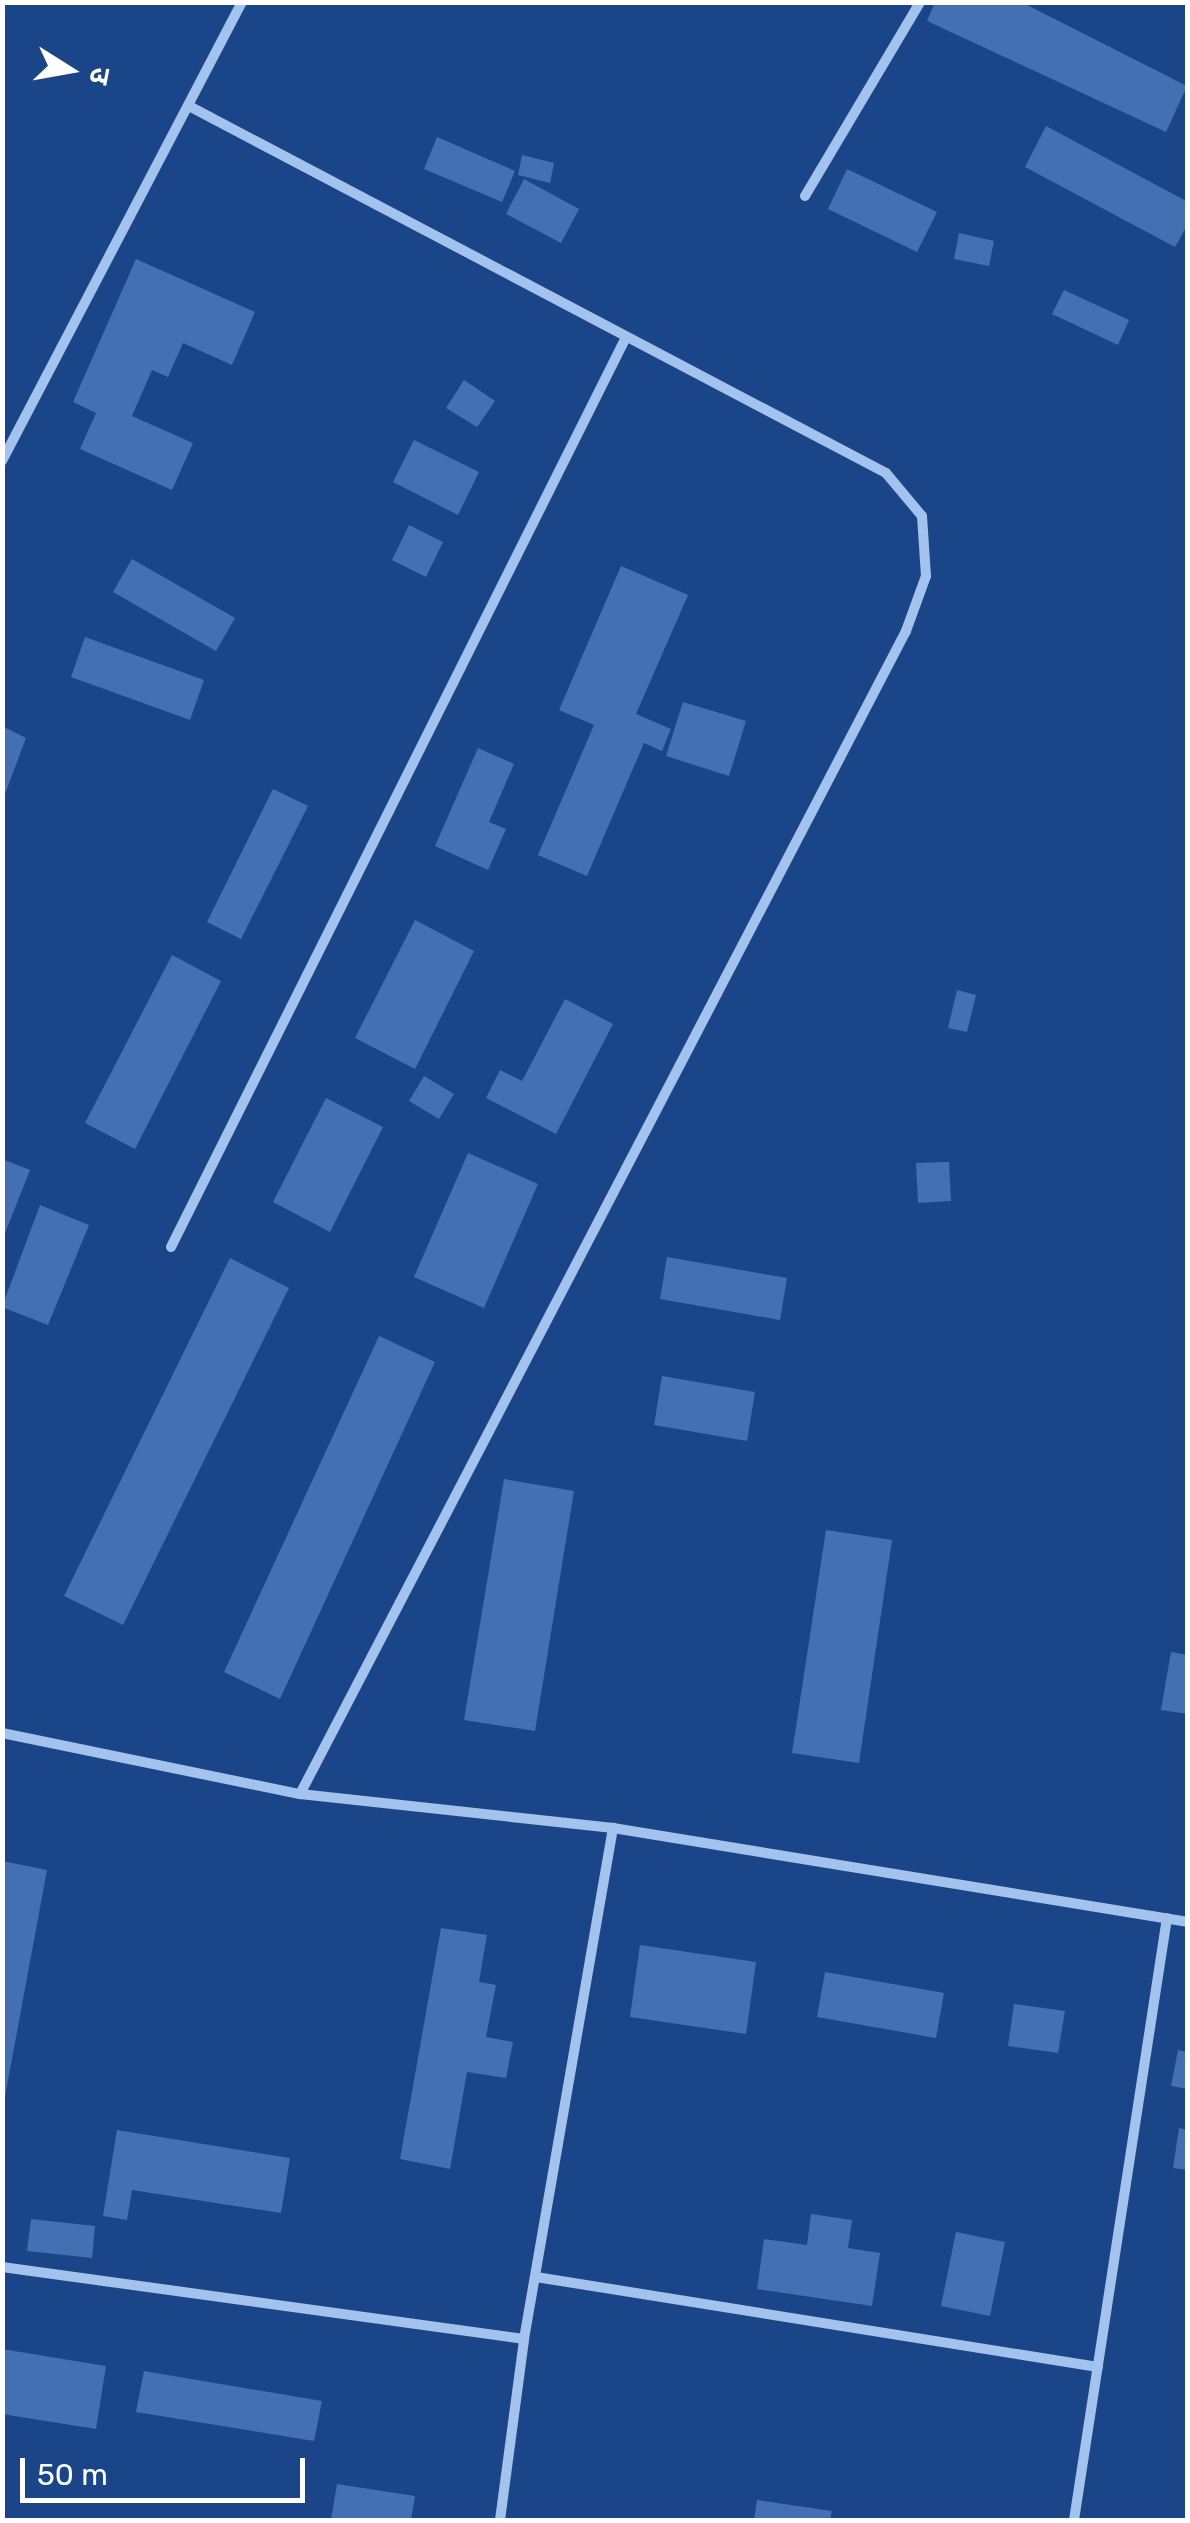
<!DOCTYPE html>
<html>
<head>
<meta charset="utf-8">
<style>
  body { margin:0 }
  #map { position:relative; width:1190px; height:2523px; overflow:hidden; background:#1a4689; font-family:Rubik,"Noto Sans Devanagari",sans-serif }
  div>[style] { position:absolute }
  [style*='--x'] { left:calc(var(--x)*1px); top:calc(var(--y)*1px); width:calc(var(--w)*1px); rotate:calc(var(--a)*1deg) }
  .building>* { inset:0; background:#4370b2 }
  .street>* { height:10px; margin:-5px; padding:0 5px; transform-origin:5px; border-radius:5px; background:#a3c2ed }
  span { translate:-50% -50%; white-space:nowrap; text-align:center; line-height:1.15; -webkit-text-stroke:10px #1a4689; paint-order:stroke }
  .frame { position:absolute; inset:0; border:5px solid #fff; pointer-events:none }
  .north { position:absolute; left:20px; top:20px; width:100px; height:100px; -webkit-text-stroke:8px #1a4689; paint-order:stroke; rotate:101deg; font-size:28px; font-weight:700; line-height:40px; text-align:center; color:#fff }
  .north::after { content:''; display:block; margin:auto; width:35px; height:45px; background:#fff; clip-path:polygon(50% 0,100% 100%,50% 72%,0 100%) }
  .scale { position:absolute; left:20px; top:2458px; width:285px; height:45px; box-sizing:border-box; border:5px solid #fff; border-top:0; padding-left:12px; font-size:30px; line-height:35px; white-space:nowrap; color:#fff; -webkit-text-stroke:8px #1a4689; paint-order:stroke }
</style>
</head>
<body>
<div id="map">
  <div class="building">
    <div style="clip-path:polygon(935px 2px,1021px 2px,1187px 86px,1166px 132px,927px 21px)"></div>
    <div style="clip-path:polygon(1046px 126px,1188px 202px,1188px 224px,1175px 247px,1025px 167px)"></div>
    <div style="clip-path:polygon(437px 137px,515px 171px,502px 202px,424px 169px)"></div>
    <div style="clip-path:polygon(522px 155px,554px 163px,550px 183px,518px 175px)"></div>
    <div style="clip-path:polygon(847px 169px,937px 212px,917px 252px,828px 209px)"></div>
    <div style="clip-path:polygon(524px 179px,579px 209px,561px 243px,506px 214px)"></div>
    <div style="clip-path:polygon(959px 233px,994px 241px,989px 266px,954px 259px)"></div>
    <div style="clip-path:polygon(136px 259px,255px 312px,232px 365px,183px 343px,168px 377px,152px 370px,132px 416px,193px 443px,172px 490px,80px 449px,96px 413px,73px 402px)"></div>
    <div style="clip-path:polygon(1064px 290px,1129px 320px,1118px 345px,1052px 314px)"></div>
    <div style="clip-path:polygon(464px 380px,495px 401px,477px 427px,446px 408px)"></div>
    <div style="clip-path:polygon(414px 440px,479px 472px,458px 515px,393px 482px)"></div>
    <div style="clip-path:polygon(409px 525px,443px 542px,426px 577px,392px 560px)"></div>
    <div style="clip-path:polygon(132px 559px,235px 618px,216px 651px,113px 592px)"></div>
    <div style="clip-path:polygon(621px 566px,688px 595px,636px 714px,671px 729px,662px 751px,644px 743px,587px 876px,538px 855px,594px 725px,559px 710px)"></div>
    <div style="clip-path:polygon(85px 637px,204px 680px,190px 720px,71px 677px)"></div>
    <div style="clip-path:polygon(683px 702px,746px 721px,729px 776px,666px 756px)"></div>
    <div style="clip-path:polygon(2px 726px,26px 738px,5px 794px,2px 794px)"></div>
    <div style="clip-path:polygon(478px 748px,514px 764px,489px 822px,506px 829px,488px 870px,435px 846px)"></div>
    <div style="clip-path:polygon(273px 789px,308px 806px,241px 939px,207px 922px)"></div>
    <div style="clip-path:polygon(415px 920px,474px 951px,415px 1069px,355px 1038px)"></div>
    <div style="clip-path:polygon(172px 955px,221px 981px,135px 1149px,85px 1123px)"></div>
    <div style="clip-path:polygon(957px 990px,976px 995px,967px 1032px,948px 1028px)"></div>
    <div style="clip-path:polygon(565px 999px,613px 1024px,556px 1134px,486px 1098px,500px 1070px,522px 1081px)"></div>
    <div style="clip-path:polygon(424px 1076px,454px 1094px,439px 1119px,409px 1101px)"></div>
    <div style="clip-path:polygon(326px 1098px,383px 1127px,330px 1232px,273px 1202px)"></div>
    <div style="clip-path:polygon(468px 1153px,538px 1184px,484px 1308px,414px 1277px)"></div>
    <div style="clip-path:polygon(2px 1159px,30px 1170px,3px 1238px,2px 1238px)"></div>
    <div style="clip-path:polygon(949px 1162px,951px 1201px,918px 1203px,916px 1163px)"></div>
    <div style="clip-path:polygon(40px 1205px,89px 1225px,48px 1325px,2px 1307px)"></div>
    <div style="clip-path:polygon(667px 1257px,787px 1278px,780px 1320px,660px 1299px)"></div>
    <div style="clip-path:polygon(230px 1258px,289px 1288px,123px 1625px,64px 1596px)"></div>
    <div style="clip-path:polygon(379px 1336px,435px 1362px,280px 1699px,224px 1672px)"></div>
    <div style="clip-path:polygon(662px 1376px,755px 1392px,747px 1441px,654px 1425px)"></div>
    <div style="clip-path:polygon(504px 1479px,574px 1491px,535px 1731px,464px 1720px)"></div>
    <div style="clip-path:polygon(826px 1530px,892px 1540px,859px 1763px,792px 1753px)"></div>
    <div style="clip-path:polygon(1171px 1652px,1188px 1655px,1188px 1714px,1161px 1710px)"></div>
    <div style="clip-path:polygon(2px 1861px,47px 1870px,4px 2102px,2px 2102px)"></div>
    <div style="clip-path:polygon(441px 1928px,487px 1935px,479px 1982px,496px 1985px,486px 2037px,513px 2042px,506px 2078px,467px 2072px,450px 2169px,400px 2159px)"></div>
    <div style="clip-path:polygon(640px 1945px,756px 1962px,746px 2034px,630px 2017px)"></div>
    <div style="clip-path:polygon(825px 1972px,944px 1993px,936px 2038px,817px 2017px)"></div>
    <div style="clip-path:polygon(1014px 2004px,1065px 2011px,1058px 2053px,1008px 2046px)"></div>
    <div style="clip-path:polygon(1178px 2050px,1188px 2052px,1188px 2089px,1171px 2086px)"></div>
    <div style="clip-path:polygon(1179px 2128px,1188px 2130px,1188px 2170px,1173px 2168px)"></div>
    <div style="clip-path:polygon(117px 2130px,290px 2158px,281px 2213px,132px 2190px,127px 2220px,103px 2216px)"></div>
    <div style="clip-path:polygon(811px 2214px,852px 2220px,848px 2248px,880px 2253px,872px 2306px,757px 2289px,764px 2239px,807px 2245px)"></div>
    <div style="clip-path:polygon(31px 2219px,95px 2226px,92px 2258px,27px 2251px)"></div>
    <div style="clip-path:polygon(956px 2232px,1005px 2242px,990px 2316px,941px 2306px)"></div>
    <div style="clip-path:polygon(2px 2349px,106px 2366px,96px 2429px,2px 2414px)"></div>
    <div style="clip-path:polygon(144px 2371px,322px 2401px,314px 2441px,136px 2412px)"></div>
    <div style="clip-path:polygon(337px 2484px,415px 2496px,411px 2520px,331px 2520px)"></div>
    <div style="clip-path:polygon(757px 2500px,832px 2511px,830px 2520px,754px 2520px)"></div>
  </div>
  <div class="street">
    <div style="--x:189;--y:106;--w:788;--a:27.77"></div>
    <div style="--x:886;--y:473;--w:56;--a:50.1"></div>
    <div style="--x:922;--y:516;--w:60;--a:86.2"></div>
    <div style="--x:926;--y:576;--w:59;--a:110"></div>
    <div style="--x:906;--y:631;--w:1311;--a:117.52"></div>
    <div style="--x:805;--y:196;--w:226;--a:-59.3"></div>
    <div style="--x:2;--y:461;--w:518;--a:-62.4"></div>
    <div style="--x:171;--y:1247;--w:1015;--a:-63.43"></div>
    <div style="--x:2;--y:1733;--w:304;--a:11.6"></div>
    <div style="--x:300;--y:1794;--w:315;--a:6.2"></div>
    <div style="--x:613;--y:1828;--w:583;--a:9.28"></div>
    <div style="--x:2;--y:2267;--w:527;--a:7.85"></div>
    <div style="--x:524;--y:2339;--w:519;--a:-80.12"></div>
    <div style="--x:536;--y:2277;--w:569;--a:9.1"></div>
    <div style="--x:500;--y:2520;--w:183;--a:-82.4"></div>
    <div style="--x:1074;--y:2520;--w:609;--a:-81.22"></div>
  </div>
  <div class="frame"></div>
  <div class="north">उ</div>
  <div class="scale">50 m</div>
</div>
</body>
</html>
